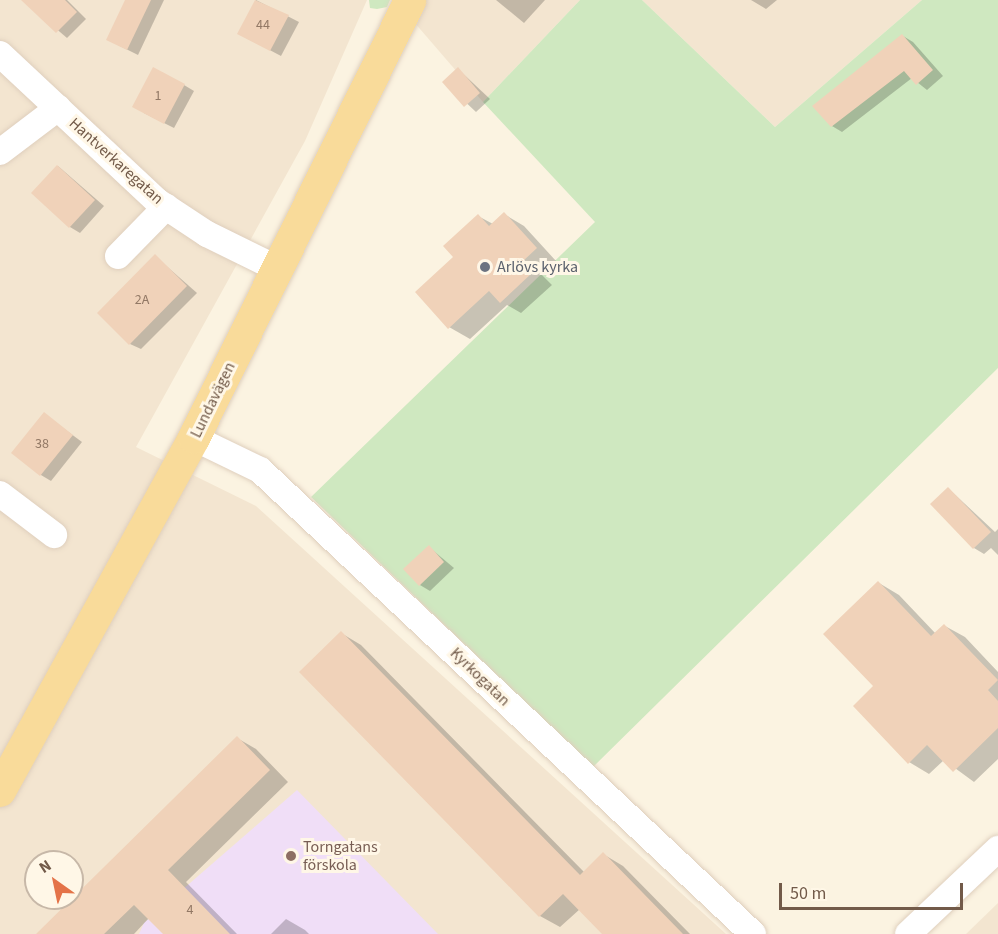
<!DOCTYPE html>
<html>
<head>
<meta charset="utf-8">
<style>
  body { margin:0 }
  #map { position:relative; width:998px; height:934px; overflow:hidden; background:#fbf3e1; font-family:"Source Sans 3",sans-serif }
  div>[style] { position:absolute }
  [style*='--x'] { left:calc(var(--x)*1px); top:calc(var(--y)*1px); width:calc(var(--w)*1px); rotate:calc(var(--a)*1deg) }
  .residential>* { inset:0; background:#f3e5d0 }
  .education>* { inset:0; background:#f0def7 }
  .green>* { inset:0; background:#cfe8c0 }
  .shadow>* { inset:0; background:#0003 }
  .building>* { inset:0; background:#f0d2b9 }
  .roads { filter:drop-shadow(0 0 2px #dfcfbd) drop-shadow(0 0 2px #dfcfbd) }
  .minor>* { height:26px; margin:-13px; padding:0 13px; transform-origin:13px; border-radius:13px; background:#fff }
  .major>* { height:32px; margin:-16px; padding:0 16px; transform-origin:16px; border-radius:16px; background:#f9db9a }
  .dots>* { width:16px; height:16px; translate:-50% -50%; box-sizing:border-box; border:3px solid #fff7e7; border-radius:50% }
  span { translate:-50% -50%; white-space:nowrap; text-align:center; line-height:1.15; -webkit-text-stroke:6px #fff7e7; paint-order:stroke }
  .number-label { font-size:14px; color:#927865 }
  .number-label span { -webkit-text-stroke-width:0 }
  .street-label { font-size:16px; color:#725a49 }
  .worship-label { font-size:16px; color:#5b616d }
  .left { translate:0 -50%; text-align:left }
  .education-label { font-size:16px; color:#785e54 }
  .north { position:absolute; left:24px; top:850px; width:60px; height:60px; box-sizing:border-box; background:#fff7e7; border:2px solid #c7b8a8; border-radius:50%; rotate:327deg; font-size:16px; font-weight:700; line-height:24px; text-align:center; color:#725a49 }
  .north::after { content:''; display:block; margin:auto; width:21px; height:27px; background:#e47348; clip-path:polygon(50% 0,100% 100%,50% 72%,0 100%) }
  .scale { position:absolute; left:779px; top:883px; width:184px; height:27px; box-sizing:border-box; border:3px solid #725a49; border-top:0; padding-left:8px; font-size:18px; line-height:21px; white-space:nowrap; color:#725a49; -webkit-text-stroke:4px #fff7e7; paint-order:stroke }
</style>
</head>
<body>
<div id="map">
  <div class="residential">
    <div style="clip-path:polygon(evenodd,0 0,367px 0,305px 141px,136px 447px,256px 506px,726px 934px,0 934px,0 0,36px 862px,72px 862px,72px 898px,36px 898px,36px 862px)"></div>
    <div style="clip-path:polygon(395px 0,580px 0,483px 102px)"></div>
    <div style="clip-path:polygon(642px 0,922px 0,775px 127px)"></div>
    <div style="clip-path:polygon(998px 903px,998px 934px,966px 934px)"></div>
  </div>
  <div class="education">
    <div style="clip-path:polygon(297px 790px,438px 934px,139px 934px,144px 923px)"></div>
  </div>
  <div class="green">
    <div style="clip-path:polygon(369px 0,390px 0,387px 7px,377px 9px,370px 8px)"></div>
    <div style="clip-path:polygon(580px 0,642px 0,775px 127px,922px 0,998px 0,998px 368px,593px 767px,311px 497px,595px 222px,483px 102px)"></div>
  </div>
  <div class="shadow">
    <div style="clip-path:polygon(40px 0,67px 0,86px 19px,67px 38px,32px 8px)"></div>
    <div style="clip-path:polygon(127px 0,164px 0,138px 55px,118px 45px)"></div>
    <div style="clip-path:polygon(256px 0,299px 22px,281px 56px,239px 34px)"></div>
    <div style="clip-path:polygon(496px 0,545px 0,524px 23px)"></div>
    <div style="clip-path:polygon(751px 0,777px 0,766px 9px)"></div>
    <div style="clip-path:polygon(903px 36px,913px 42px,943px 76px,927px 90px,912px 78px,842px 132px,832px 126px)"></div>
    <div style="clip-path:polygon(458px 69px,490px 99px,476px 112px,444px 82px)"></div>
    <div style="clip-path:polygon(184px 85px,194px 91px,174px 128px,144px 113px)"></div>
    <div style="clip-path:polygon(58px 166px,104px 206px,80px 233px,70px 227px)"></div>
    <div style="clip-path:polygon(504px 214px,524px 226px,556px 261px,541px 274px,552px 285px,521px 313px,507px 305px,470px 339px,449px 327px,456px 257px,478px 216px,493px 224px)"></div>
    <div style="clip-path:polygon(155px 256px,197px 293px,141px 349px,130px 344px)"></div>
    <div style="clip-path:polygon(44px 414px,82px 442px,51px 481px,41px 475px)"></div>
    <div style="clip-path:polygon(949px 489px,995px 532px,998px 529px,998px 555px,991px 548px,984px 554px,974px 548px)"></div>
    <div style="clip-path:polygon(429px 547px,454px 568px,430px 591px,420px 585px)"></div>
    <div style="clip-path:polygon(879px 583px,899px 595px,936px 634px,945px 626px,965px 637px,998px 672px,998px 759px,974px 782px,944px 760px,929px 774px,909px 762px,875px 686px)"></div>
    <div style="clip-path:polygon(341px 633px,361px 645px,584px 872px,603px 854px,623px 866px,690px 934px,605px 934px,580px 909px,560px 927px,540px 916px)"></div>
    <div style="clip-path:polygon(237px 738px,256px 749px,288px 782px,186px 882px,237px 934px,165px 934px,149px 918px,134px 934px,39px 934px)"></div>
    <div style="clip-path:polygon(286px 919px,305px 930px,309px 934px,271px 934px)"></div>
  </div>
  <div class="building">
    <div style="clip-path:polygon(21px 0,65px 0,77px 12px,56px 33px)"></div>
    <div style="clip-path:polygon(125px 0,151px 0,127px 50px,106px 40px)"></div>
    <div style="clip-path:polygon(255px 0,289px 15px,270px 51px,237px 34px)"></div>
    <div style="clip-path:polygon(902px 34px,933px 70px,916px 85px,904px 71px,831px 127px,812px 106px)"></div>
    <div style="clip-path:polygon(153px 67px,185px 84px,164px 124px,132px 107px)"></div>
    <div style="clip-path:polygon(458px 67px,480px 93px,464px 107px,442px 82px)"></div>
    <div style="clip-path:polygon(57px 165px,95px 200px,69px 228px,31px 193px)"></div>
    <div style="clip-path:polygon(504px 212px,537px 248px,522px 262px,532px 273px,500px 303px,489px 291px,448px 329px,415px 292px,453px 257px,443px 246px,478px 214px,489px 226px)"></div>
    <div style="clip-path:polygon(155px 254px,187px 286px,129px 345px,97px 313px)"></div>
    <div style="clip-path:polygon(44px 412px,73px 435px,40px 476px,11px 453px)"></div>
    <div style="clip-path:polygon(948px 487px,991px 532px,973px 549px,930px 504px)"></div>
    <div style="clip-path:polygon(429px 545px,444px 562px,419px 586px,403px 569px)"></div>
    <div style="clip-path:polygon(878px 581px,931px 636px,944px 624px,998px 680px,988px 690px,998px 701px,998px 728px,953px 772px,927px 745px,908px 764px,853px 706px,873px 686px,823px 634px)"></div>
    <div style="clip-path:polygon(341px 631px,580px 875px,603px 852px,683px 934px,602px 934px,563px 894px,539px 917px,299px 672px)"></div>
    <div style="clip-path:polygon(237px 736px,270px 770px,168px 870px,230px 934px,163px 934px,134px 905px,104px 934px,36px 934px)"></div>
  </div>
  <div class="roads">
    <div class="minor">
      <div style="--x:0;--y:54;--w:215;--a:43.1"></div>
      <div style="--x:157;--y:201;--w:60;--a:33.4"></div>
      <div style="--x:207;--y:234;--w:77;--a:26.2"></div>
      <div style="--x:0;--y:152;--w:73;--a:-37.2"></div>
      <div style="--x:118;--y:256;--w:69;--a:-45.6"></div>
      <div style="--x:194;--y:438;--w:73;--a:25.9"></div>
      <div style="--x:260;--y:470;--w:677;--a:43.26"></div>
      <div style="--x:0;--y:494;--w:68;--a:37.2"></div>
      <div style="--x:908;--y:934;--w:124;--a:-43.4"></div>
    </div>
    <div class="major">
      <div style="--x:0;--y:791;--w:403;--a:-61.2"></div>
      <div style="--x:194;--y:438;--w:488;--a:-63.7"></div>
    </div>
  </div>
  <div class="dots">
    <div style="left:485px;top:267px;background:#6b7280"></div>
    <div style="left:291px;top:856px;background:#8d6e63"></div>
  </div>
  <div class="number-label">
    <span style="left:263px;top:25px">44</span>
    <span style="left:158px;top:96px">1</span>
    <span style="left:142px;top:300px">2A</span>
    <span style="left:42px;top:444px">38</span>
    <span style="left:190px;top:910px">4</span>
  </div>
  <div class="street-label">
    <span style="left:116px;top:161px;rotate:42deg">Hantverkaregatan</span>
    <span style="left:213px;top:400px;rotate:-64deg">Lundavägen</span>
    <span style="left:480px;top:677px;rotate:44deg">Kyrkogatan</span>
  </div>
  <div class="worship-label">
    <span class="left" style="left:497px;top:267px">Arlövs kyrka</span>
  </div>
  <div class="education-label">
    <span class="left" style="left:303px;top:856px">Torngatans<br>förskola</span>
  </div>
  <div class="north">N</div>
  <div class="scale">50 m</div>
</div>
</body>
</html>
